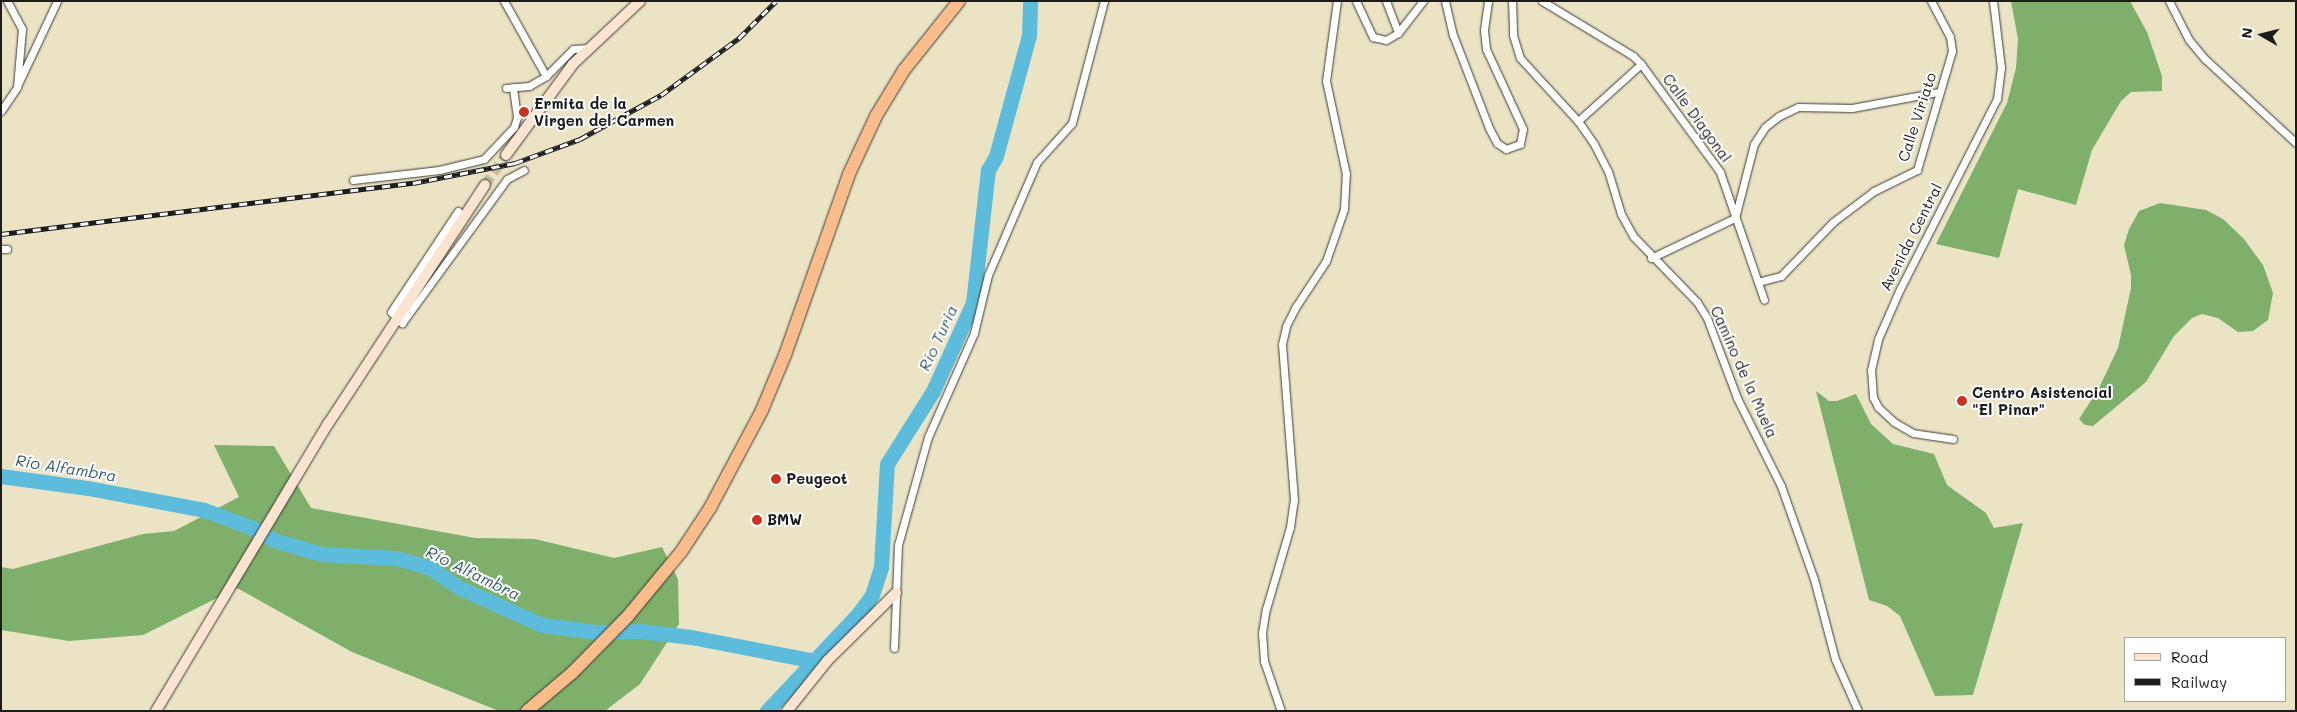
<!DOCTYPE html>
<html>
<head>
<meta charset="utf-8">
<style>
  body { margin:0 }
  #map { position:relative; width:2297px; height:712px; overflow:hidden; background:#eae4c5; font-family:Mali,sans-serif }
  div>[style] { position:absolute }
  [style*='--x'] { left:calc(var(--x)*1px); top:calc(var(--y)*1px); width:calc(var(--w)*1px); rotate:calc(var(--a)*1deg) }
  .forest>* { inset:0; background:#7eb06b }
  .river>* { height:15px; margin:-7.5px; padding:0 7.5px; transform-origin:7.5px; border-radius:7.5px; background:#5dbcdb }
  .secondary-tunnel>* { height:10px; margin-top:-5px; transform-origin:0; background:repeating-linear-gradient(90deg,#c1bca3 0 10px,transparent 0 15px) }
  .roads { filter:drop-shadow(0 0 1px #3b3a35) drop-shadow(0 0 1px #3b3a35) }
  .street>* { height:7px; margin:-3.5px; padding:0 3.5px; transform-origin:3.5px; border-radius:3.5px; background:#fff }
  .secondary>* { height:10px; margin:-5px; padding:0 5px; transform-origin:5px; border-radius:5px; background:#fde4d0 }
  .highway>* { height:12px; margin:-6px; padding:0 6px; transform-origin:6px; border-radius:6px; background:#f9bc8a }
  .rail>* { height:4.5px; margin-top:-2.25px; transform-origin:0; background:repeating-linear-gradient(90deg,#fff 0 8px,#1c1c1c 0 16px); box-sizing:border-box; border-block:1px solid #1c1c1c }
  .dots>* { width:14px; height:14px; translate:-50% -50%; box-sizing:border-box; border:2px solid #fff; border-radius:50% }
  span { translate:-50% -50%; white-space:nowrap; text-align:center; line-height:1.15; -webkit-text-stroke:4px #fff; paint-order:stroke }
  .poi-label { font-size:15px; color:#1c1c1c; font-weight:700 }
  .left { translate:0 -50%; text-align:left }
  .street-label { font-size:15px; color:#1c1c1c }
  .water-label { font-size:16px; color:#365c68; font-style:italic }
  .frame { position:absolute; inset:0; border:2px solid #1c1c1c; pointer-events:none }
  .legend { position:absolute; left:2124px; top:637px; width:162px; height:65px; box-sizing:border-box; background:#fff; border:1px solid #a4a4a4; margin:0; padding:6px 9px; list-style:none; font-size:15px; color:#1c1c1c }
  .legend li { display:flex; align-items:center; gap:10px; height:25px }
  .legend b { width:25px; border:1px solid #a4a4a4 }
  .north { position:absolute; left:2237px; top:10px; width:50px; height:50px; -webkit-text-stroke:4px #fff; paint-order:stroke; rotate:278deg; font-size:14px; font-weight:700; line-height:20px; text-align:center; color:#1c1c1c }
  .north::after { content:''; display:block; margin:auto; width:18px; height:22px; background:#1c1c1c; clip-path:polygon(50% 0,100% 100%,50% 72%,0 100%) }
</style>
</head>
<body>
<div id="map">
  <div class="forest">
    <div style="clip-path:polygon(2011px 1px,2130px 1px,2147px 32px,2162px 76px,2162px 91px,2131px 92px,2121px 101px,2092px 150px,2076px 205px,2018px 189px,1999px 258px,1936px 244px,2007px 103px,2016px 68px,2018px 39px)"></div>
    <div style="clip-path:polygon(2160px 203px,2206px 210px,2223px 219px,2244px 239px,2263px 265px,2273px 293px,2268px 320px,2253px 331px,2238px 332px,2218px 318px,2202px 314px,2192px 318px,2174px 336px,2146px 382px,2093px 426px,2085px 425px,2079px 419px,2098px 390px,2118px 348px,2131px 288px,2131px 275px,2124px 245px,2129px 229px,2139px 211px)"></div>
    <div style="clip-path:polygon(1816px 391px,1829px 401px,1837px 401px,1856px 394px,1871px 424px,1893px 444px,1934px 454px,1947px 485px,1986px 513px,1994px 528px,2023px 523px,1973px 695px,1935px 696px,1900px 616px,1887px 606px,1869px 600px)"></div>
    <div style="clip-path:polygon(214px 445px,274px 446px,311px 508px,475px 538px,535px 539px,614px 558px,662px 547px,678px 579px,679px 624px,640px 684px,605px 711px,499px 711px,352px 652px,237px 588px,143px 635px,69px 641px,1px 630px,1px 567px,13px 569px,143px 534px,174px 531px,239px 497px)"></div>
  </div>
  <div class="river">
    <div style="--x:1;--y:476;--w:88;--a:7.9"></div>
    <div style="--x:88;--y:488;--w:118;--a:10.7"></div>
    <div style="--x:204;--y:510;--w:52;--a:20.2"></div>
    <div style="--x:253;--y:528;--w:24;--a:30"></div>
    <div style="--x:274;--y:540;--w:49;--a:16.6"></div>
    <div style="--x:321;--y:554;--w:75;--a:3.1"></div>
    <div style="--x:396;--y:558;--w:35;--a:16"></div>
    <div style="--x:430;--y:568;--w:36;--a:34"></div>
    <div style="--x:460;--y:588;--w:90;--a:24.3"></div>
    <div style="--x:542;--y:625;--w:55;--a:7.3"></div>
    <div style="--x:597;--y:632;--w:43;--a:-1.3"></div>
    <div style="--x:640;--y:631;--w:51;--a:6.7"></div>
    <div style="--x:691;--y:637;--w:127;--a:10.9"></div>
    <div style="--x:767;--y:711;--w:134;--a:-46.8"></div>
    <div style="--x:859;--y:613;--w:22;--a:-54"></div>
    <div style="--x:872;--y:595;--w:29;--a:-72"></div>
    <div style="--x:881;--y:567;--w:103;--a:-86.7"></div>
    <div style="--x:887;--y:464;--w:86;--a:-57.8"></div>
    <div style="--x:933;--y:391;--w:97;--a:-65.6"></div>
    <div style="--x:973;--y:303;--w:134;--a:-83.6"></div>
    <div style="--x:988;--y:170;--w:16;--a:-60"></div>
    <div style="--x:996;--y:156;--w:125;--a:-74.7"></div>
    <div style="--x:1029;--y:35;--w:34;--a:-88"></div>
  </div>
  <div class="secondary-tunnel">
    <div style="--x:485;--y:185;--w:37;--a:-55"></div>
  </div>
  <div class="roads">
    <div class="street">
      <div style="--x:504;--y:1;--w:86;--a:60.8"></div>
      <div style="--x:546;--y:76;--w:38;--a:-45"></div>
      <div style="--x:573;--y:49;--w:16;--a:-4"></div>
      <div style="--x:1356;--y:1;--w:40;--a:65"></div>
      <div style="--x:1373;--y:37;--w:13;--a:13"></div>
      <div style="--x:1386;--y:40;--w:14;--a:-30"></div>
      <div style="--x:1386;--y:1;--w:34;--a:69"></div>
      <div style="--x:1398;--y:33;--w:41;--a:-52"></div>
      <div style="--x:1445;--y:1;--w:35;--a:77"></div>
      <div style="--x:1453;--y:35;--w:100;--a:68.8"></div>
      <div style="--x:1489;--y:128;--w:17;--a:62"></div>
      <div style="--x:1497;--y:143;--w:11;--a:34"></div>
      <div style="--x:1506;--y:149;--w:15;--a:-20"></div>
      <div style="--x:1520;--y:144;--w:15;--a:-79"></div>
      <div style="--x:1523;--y:129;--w:88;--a:-114.8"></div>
      <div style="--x:1486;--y:49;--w:19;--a:-96"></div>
      <div style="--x:1484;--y:30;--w:29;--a:-82"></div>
      <div style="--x:1512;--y:1;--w:34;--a:88"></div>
      <div style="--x:1513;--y:35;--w:24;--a:73"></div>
      <div style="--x:1520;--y:58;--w:86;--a:47.4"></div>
      <div style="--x:1578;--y:121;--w:28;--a:55"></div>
      <div style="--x:1594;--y:144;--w:30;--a:63"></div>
      <div style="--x:1608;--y:171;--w:45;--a:73.2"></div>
      <div style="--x:1621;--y:214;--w:26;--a:61"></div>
      <div style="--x:1634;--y:237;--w:91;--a:45.9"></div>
      <div style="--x:1697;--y:302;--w:19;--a:58"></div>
      <div style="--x:1707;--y:318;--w:85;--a:69.4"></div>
      <div style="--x:1737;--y:398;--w:98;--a:63.4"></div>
      <div style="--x:1781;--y:486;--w:99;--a:70.5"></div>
      <div style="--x:1814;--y:579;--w:83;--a:75.3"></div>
      <div style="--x:1835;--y:659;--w:57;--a:66.1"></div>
      <div style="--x:1542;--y:1;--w:106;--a:31.1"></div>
      <div style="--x:1633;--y:56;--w:11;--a:45"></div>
      <div style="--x:1641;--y:64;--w:134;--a:53.8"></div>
      <div style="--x:1720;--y:172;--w:135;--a:71"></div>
      <div style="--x:2169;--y:1;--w:44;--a:62.9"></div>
      <div style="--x:2189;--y:40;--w:25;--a:50"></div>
      <div style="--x:2205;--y:59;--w:124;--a:42.7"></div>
      <div style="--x:18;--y:84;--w:92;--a:-64.8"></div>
      <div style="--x:506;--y:88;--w:23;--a:-5"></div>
      <div style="--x:529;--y:86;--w:20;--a:-30"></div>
      <div style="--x:1;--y:111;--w:29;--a:-56"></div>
      <div style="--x:17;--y:87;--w:58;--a:-85.1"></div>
      <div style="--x:22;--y:29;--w:32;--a:-118"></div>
      <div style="--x:1578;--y:121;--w:85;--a:-42.1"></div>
      <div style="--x:353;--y:180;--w:87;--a:-6.6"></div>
      <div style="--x:439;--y:170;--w:46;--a:-13.7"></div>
      <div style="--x:484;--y:159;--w:44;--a:-46.8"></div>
      <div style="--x:514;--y:127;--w:10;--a:-73"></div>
      <div style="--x:517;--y:117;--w:30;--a:-98"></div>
      <div style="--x:458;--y:211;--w:121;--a:123.6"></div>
      <div style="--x:391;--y:312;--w:16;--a:45"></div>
      <div style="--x:402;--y:323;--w:178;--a:-53.9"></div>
      <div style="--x:507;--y:179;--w:19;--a:-28"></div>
      <div style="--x:1;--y:249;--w:6;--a:0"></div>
      <div style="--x:1651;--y:258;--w:93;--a:-25.5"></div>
      <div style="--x:1735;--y:218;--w:76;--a:-75.6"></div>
      <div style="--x:1754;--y:144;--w:20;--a:-57"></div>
      <div style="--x:1765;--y:127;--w:18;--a:-38"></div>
      <div style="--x:1779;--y:116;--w:21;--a:-25"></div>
      <div style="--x:1798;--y:107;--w:54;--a:1.1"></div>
      <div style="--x:1852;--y:108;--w:87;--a:-10.5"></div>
      <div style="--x:1758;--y:282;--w:24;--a:-15"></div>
      <div style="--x:1781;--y:276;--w:75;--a:-46.1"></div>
      <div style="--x:1833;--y:222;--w:51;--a:-37.1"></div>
      <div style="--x:1874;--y:191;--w:48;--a:-26"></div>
      <div style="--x:1917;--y:170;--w:124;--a:-73.6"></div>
      <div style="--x:1952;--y:51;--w:14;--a:-98"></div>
      <div style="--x:1950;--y:37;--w:41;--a:-117.8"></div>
      <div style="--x:1953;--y:439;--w:40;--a:-171.5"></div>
      <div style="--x:1913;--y:433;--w:22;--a:-150"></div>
      <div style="--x:1894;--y:422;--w:22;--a:-137"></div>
      <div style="--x:1878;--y:407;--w:11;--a:-117"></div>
      <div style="--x:1873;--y:397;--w:27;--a:-94"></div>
      <div style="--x:1871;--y:370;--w:32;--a:-77"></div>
      <div style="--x:1878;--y:339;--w:55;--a:-66.3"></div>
      <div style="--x:1900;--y:289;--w:213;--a:-63"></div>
      <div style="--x:1997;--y:99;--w:31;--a:-83"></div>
      <div style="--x:2001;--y:68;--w:67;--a:-96.8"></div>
      <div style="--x:894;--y:648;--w:103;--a:-87.8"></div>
      <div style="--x:898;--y:545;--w:112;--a:-74.5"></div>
      <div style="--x:928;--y:437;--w:114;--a:-66.1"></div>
      <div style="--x:974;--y:333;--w:60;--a:-76.4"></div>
      <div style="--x:988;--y:275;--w:123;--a:-66.6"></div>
      <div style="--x:1037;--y:162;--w:52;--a:-48.1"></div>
      <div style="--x:1072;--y:123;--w:126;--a:-75.3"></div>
      <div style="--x:1281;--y:711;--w:53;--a:-108.8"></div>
      <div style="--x:1264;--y:661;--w:28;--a:-94"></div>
      <div style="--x:1262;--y:633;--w:24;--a:-81"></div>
      <div style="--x:1266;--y:609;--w:85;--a:-73.7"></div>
      <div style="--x:1290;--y:527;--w:27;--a:-82"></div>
      <div style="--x:1294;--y:500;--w:156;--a:-94.4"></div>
      <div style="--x:1282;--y:344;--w:18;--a:-77"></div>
      <div style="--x:1286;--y:326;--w:20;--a:-63"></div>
      <div style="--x:1295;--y:308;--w:56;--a:-56.6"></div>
      <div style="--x:1326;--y:261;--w:55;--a:-70.9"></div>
      <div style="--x:1344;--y:209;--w:35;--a:-87"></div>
      <div style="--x:1346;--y:174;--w:95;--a:-102.1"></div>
      <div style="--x:1326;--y:81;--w:81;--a:-82.2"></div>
    </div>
    <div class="secondary">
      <div style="--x:506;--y:155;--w:113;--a:-53.6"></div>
      <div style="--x:573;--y:64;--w:92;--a:-43.2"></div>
      <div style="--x:156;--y:711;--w:335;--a:-59.1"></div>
      <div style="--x:328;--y:424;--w:286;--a:-56.7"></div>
      <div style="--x:787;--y:711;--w:64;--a:-51.3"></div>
      <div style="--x:827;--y:661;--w:97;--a:-44.6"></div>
    </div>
    <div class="highway">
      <div style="--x:527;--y:711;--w:59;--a:-40.2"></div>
      <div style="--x:572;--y:673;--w:80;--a:-45.5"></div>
      <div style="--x:628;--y:616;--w:83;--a:-50.4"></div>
      <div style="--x:681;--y:552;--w:53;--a:-56.6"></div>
      <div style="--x:710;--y:508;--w:111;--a:-62"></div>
      <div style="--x:762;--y:410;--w:60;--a:-67.3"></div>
      <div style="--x:785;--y:355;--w:192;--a:-70.5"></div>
      <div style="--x:849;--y:174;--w:64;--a:-65"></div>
      <div style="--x:876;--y:116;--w:54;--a:-58.7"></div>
      <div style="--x:904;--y:70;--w:88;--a:-51.4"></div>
    </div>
  </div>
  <div class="rail">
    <div style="--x:1;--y:234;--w:415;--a:-7.1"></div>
    <div style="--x:413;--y:183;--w:104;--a:-11.1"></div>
    <div style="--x:515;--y:163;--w:69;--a:-20.3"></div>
    <div style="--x:580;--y:139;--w:92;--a:-28.5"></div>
    <div style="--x:661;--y:95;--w:97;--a:-36.2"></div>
    <div style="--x:739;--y:38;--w:52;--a:-45"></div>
  </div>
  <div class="dots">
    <div style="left:524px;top:112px;background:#c8321e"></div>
    <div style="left:1962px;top:401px;background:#c8321e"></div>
    <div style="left:776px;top:479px;background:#c8321e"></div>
    <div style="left:757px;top:520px;background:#c8321e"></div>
  </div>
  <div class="poi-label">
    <span class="left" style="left:534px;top:112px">Ermita de la<br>Virgen del Carmen</span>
    <span class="left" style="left:1972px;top:401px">Centro Asistencial<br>"El Pinar"</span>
    <span class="left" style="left:786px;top:479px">Peugeot</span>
    <span class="left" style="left:767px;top:520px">BMW</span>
  </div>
  <div class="street-label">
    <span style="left:1917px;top:117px;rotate:-72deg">Calle Viriato</span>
    <span style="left:1697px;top:118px;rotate:54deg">Calle Diagonal</span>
    <span style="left:1911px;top:237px;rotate:-63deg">Avenida Central</span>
    <span style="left:1744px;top:372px;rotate:66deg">Camino de la Muela</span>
  </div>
  <div class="water-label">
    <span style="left:938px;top:338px;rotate:-65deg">Río Turia</span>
    <span style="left:66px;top:468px;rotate:9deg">Río Alfambra</span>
    <span style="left:473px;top:573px;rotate:26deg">Río Alfambra</span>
  </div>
  <div class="frame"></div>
  <ul class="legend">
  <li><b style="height:6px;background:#fde4d0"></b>Road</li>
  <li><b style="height:6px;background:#1c1c1c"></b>Railway</li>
  </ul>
  <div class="north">N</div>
</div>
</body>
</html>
